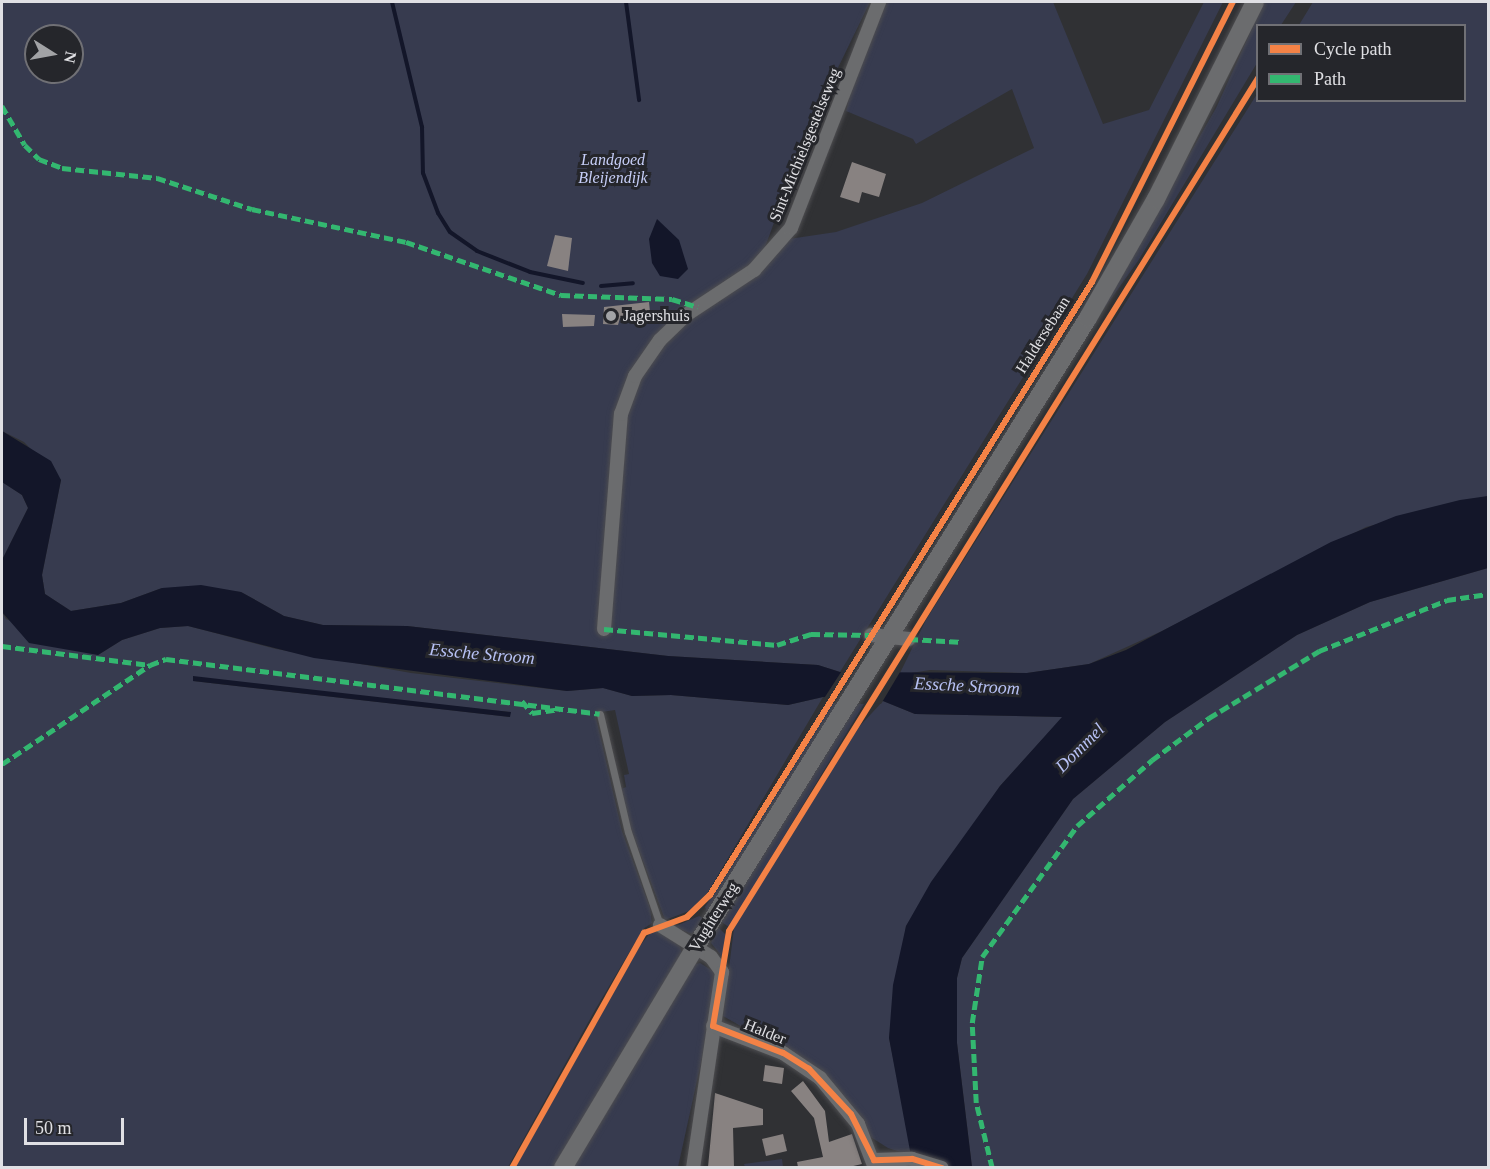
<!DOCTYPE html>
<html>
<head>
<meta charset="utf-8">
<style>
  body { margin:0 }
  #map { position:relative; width:1490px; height:1169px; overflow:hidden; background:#303134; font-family:Georgia,serif }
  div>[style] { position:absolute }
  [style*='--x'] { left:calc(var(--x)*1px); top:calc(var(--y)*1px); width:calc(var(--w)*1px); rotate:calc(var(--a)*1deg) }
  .green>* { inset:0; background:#373b4f }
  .water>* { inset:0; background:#131629 }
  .pier>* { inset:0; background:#303134 }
  .stream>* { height:4px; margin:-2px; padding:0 2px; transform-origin:2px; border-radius:2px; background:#131629 }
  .building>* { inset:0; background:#888281 }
  .roads { filter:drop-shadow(0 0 2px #4d4d50) drop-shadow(0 0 2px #4d4d50) }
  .service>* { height:7px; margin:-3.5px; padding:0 3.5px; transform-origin:3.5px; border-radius:3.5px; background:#6b6c6e }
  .minor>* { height:14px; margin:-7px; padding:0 7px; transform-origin:7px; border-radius:7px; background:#6b6c6e }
  .secondary>* { height:18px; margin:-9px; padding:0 9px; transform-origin:9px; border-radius:9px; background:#6b6c6e }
  .quiet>* { height:4.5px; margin-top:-2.25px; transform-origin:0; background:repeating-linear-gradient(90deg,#33b770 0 9px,transparent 0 13.5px) }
  .cycleway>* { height:6px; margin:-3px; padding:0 3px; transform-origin:3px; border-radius:3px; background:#f48246 }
  .dots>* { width:16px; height:16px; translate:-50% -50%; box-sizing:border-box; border:3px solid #25262b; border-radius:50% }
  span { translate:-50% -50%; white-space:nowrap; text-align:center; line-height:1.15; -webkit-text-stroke:6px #25262b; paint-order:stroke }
  .street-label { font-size:16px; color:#e0e0e4 }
  .park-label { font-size:16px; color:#c6cef7; font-style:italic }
  .poi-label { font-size:16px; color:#e0e0e4 }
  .left { translate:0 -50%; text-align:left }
  .water-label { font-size:18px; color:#b7c1f4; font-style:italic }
  .frame { position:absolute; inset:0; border:3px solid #e0e0e4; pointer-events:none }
  .legend { position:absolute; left:1256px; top:24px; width:210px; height:78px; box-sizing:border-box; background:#25262b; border:2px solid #707075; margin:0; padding:8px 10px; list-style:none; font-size:18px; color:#e0e0e4 }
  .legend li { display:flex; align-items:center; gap:12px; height:30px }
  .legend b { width:30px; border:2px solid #707075 }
  .north { position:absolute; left:24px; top:24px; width:60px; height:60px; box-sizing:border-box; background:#25262b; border:2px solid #707075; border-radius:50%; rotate:101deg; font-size:16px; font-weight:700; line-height:24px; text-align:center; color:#e0e0e4 }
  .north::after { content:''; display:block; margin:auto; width:21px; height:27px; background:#a2a3a6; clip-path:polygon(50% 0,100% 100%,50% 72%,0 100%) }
  .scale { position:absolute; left:24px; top:1118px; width:100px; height:27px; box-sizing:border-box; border:3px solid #e0e0e4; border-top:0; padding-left:8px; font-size:18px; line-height:21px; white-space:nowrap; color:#e0e0e4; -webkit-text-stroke:4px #25262b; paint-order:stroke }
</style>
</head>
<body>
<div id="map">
  <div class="green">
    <div style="clip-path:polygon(evenodd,2px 2px,870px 2px,831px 82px,825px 83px,760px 261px,782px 240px,836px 232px,922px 203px,1034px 148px,1012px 89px,916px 144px,913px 139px,846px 111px,864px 40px,879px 2px,1053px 2px,1103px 124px,1149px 110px,1204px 2px,1223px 2px,1087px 274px,840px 672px,818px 665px,668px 656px,407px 626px,323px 625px,284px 616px,241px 592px,162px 588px,121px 603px,71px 611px,45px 594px,42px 575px,61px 480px,24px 442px,2px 431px,2px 2px,36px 36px,72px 36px,72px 72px,36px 72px,36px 36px)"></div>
    <div style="clip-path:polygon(1264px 2px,1296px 2px,1281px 25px,1258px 26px,1257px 63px,1138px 261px,1088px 331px,1216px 108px)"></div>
    <div style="clip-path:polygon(1313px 2px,1488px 2px,1488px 496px,1366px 527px,1162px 631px,1089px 664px,1027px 673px,930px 670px,899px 675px,926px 620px,1257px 94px,1258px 100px,1464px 100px,1464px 26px,1299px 25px)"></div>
    <div style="clip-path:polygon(2px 482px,22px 495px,28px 508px,2px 560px)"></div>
    <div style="clip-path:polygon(1488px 568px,1488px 1167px,972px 1167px,957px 1043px,957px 978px,962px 958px,1073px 799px,1165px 722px,1297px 635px,1370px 602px)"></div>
    <div style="clip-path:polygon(evenodd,2px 612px,6px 619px,98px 655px,122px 640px,160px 628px,188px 626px,276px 649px,411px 673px,567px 691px,603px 688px,632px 696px,671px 695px,788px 705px,823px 697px,708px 892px,689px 911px,665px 920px,628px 821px,621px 789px,626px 787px,624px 775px,629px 774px,615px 710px,595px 713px,622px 831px,650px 908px,652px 923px,643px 929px,595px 1010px,508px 1167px,2px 1167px,2px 612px,193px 680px,510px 712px,510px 717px,193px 681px,193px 680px)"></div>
    <div style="clip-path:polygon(883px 701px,915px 714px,1063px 717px,1000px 786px,906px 926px,889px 1038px,913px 1156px,888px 1148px,869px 1136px,860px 1120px,760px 1037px,723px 1016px,734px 928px,745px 906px,859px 727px)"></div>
    <div style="clip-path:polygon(833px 703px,839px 703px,708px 913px,705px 907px)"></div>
    <div style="clip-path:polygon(856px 704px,864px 704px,729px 927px,720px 921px)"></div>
    <div style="clip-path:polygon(699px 916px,704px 919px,692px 934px,674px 927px)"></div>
    <div style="clip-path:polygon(717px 926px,726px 935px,723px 958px,711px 943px)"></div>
    <div style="clip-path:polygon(659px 931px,679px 943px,682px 954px,555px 1167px,515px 1168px,640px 946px,650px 933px)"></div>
    <div style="clip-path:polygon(700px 963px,713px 971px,715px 977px,702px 1058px,678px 1167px,570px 1168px,693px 965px)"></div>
    <div style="clip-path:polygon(782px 1159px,783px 1167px,745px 1167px,744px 1164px)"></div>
  </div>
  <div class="water">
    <div style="clip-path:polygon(657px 219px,679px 240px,688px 269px,678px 279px,660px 276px,652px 263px,649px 239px)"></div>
    <div style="clip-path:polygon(2px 431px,51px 461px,61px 480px,42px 575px,45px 594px,71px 611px,121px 603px,162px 588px,201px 585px,241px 592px,284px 616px,323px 625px,407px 626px,668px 656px,818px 665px,840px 672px,1027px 673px,1089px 664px,1126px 650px,1331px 542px,1396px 516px,1460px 500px,1488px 496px,1488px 568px,1370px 602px,1297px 635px,1165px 722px,1073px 799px,962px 958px,957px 978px,957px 1043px,972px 1167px,913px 1167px,889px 1038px,893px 985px,906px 926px,931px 882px,1000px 786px,1062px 717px,915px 714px,883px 701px,823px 697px,788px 705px,671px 695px,632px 696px,603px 688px,567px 691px,314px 658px,188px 626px,160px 628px,122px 640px,98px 655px,29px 643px,2px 612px,2px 560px,28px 508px,22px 495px,2px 482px)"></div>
    <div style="clip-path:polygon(193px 676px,511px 712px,510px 717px,193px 681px)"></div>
  </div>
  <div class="pier">
    <div style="clip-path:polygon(843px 669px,900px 672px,881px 704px,823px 700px)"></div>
  </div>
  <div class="stream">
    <div style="--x:392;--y:2;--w:129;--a:76.5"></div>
    <div style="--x:422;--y:127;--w:46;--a:88.8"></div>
    <div style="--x:423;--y:173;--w:43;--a:69.4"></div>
    <div style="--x:438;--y:213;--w:22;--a:58"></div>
    <div style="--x:450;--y:232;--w:33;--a:35"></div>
    <div style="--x:477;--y:251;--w:57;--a:21.6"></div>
    <div style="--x:530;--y:272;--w:54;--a:11.7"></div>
    <div style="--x:626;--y:2;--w:99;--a:82.4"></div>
    <div style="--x:601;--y:286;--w:32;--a:-5"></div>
  </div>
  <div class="building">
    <div style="clip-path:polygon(852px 162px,886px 174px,879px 197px,862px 192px,859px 203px,840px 197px)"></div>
    <div style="clip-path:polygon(555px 235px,572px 238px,568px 271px,547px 266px)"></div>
    <div style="clip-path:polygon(649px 302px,650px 312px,620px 318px,618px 325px,603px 324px,604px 307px)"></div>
    <div style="clip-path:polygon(562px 314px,595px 315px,594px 326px,563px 327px)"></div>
    <div style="clip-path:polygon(765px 1065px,784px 1068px,782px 1084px,763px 1081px)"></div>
    <div style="clip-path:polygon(803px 1081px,825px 1111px,829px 1142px,852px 1134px,862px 1164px,849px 1167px,798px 1167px,797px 1162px,823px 1157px,814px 1118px,791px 1091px)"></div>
    <div style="clip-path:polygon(715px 1093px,763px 1109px,763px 1125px,733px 1128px,734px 1167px,708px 1167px)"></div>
    <div style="clip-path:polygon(783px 1134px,787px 1151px,766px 1156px,762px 1139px)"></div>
  </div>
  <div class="roads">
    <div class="service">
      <div style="--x:600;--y:714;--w:121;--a:76.7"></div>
      <div style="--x:628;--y:832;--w:98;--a:71"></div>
    </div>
    <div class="minor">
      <div style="--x:604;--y:629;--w:216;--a:-85.5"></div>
      <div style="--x:621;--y:414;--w:40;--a:-69.8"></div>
      <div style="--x:635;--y:376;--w:44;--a:-55.2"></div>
      <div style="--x:660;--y:340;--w:36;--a:-44"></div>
      <div style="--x:686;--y:315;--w:82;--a:-33.5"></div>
      <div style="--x:754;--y:270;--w:56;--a:-48.6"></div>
      <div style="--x:791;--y:228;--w:243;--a:-68.7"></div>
      <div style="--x:871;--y:635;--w:38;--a:6"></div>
      <div style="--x:660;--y:925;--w:60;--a:32.1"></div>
      <div style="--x:711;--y:957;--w:19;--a:54"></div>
      <div style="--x:722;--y:972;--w:198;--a:98.4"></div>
      <div style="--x:713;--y:1026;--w:75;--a:21.1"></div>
      <div style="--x:783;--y:1053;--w:45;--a:34"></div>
      <div style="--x:820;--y:1078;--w:60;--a:50.4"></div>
      <div style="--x:858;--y:1124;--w:47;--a:68.9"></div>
      <div style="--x:874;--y:1160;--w:38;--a:-2"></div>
      <div style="--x:912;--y:1159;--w:31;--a:17"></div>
    </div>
    <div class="secondary">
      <div style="--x:563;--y:1168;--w:259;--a:-59.1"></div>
      <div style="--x:696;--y:946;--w:740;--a:-58.03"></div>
      <div style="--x:1088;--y:318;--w:137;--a:-60.3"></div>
      <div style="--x:1156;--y:199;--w:220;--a:-63.3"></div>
    </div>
  </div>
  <div class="quiet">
    <div style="--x:2;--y:106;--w:45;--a:59.5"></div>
    <div style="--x:25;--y:145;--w:20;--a:45"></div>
    <div style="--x:39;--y:159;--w:25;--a:21"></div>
    <div style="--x:62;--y:168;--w:96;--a:6"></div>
    <div style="--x:157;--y:178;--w:100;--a:18.1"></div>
    <div style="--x:252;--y:209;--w:157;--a:12.1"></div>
    <div style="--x:406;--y:242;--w:164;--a:18.9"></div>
    <div style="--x:561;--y:295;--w:111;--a:2.1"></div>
    <div style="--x:672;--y:299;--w:27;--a:17"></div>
    <div style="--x:604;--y:629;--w:174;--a:5.3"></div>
    <div style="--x:777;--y:645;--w:36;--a:-18"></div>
    <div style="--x:811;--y:634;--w:60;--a:1"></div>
    <div style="--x:909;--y:639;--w:54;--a:3.2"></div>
    <div style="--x:2;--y:646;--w:149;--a:7.3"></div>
    <div style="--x:522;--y:701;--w:16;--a:50"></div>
    <div style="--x:532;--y:713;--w:28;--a:-8"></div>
    <div style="--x:2;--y:764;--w:178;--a:-33.8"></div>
    <div style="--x:150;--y:665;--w:17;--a:-21"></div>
    <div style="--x:166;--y:659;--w:437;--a:7.2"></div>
    <div style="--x:992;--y:1168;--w:67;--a:-103.8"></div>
    <div style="--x:976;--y:1103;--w:80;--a:-92.9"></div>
    <div style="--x:972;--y:1023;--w:67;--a:-81.4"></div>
    <div style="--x:982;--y:957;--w:162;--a:-54.1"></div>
    <div style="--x:1077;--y:826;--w:100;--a:-41.3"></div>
    <div style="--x:1152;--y:760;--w:71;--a:-36.4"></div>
    <div style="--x:1209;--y:718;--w:129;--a:-31.3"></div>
    <div style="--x:1319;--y:651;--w:138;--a:-21.7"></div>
    <div style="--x:1447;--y:600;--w:41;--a:-8.3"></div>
  </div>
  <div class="cycleway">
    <div style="--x:512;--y:1168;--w:270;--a:-60.7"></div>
    <div style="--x:644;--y:933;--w:46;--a:-20.4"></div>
    <div style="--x:687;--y:917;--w:32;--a:-44"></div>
    <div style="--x:710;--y:895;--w:722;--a:-58.07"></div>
    <div style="--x:1092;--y:282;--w:313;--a:-63.3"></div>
    <div style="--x:942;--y:1168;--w:31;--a:-163"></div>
    <div style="--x:912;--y:1159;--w:38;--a:178"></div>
    <div style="--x:874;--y:1160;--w:51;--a:-116.6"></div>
    <div style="--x:851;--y:1114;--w:62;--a:-133"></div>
    <div style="--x:809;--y:1069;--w:31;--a:-148"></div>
    <div style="--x:783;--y:1053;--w:75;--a:-158.9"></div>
    <div style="--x:713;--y:1026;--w:96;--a:-80.4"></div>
    <div style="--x:729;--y:931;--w:1004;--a:-58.19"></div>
  </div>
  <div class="dots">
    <div style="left:611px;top:316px;background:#a2a3a6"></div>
  </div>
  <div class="street-label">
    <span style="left:805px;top:145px;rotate:-68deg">Sint-Michielsgestelseweg</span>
    <span style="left:1043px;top:335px;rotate:-58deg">Haldersebaan</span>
    <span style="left:714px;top:917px;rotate:-58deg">Vughterweg</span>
    <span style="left:765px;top:1032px;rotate:22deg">Halder</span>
  </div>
  <div class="park-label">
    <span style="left:613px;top:169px">Landgoed<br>Bleijendijk</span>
  </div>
  <div class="poi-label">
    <span class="left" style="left:623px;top:316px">Jagershuis</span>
  </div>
  <div class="water-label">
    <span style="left:482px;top:654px;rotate:5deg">Essche Stroom</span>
    <span style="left:967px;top:686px;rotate:3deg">Essche Stroom</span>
    <span style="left:1080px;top:748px;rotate:-45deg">Dommel</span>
  </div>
  <div class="frame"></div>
  <ul class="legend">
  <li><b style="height:8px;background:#f48246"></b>Cycle path</li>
  <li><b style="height:8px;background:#33b770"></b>Path</li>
  </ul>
  <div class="north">N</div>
  <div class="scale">50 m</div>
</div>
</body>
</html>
